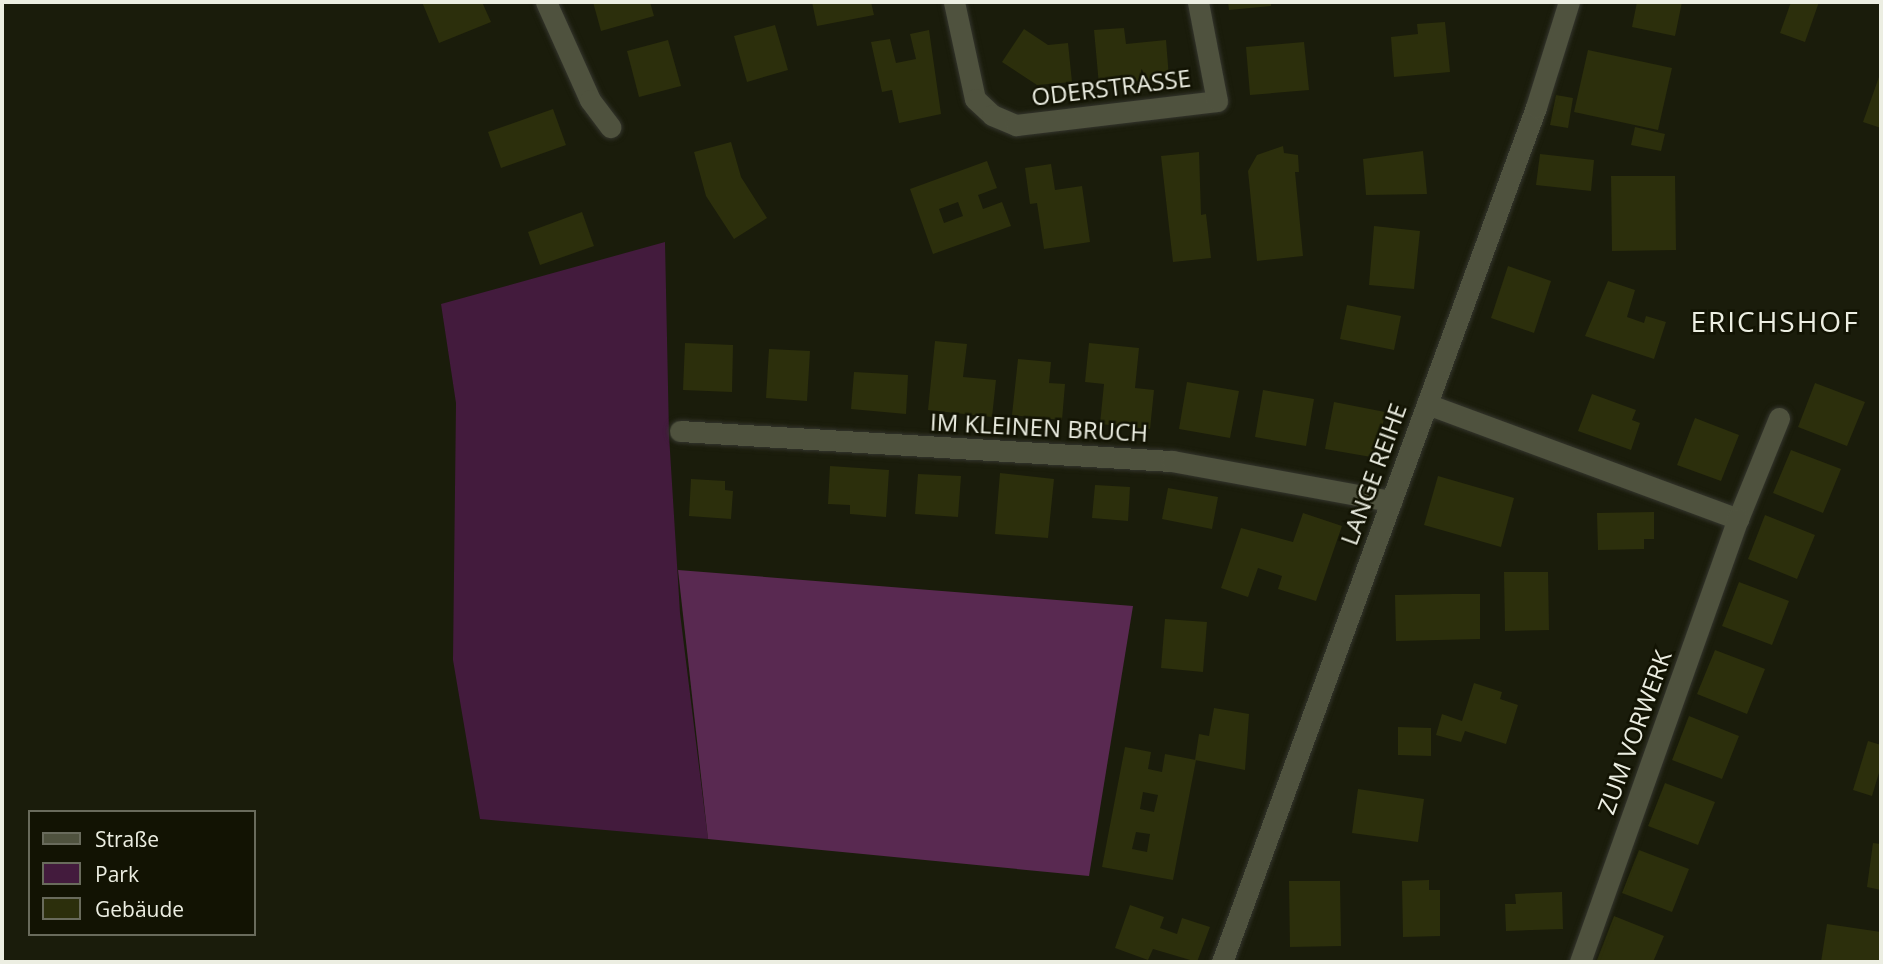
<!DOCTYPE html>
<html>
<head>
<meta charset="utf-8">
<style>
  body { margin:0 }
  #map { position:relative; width:1883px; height:964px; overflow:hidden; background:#1a1c0b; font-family:"Open Sans",sans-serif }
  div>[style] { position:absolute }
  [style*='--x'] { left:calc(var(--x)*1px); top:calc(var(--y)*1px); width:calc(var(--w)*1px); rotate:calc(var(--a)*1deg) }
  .green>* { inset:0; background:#431b3d }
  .forest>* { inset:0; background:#592951 }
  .building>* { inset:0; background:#2c2f0c }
  .roads { filter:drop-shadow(0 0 2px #34352d) drop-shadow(0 0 2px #34352d) }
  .street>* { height:21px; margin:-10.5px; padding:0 10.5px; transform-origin:10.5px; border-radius:10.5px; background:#4f523e }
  span { translate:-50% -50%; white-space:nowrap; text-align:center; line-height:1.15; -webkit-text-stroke:5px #121303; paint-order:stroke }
  .street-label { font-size:24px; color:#eceee2 }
  .quarter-label { font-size:28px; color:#eceee2; letter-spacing:2px }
  .frame { position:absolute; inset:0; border:4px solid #eceee2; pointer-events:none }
  .legend { position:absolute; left:28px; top:810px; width:228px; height:126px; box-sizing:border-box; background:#121303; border:2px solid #696b5c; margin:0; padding:9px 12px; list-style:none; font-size:21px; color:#eceee2 }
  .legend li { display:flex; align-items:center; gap:14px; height:35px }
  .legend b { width:35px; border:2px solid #696b5c }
</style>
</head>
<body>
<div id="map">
  <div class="green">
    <div style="clip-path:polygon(665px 242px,669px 435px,680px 613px,708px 839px,480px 819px,453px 660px,456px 403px,441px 304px)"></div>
  </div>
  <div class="forest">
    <div style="clip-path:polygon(678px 570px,1133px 606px,1089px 876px,708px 839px)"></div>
  </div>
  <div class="building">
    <div style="clip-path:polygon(422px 2px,482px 2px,491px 22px,439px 43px)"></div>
    <div style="clip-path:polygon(593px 2px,650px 2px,654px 16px,601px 31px)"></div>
    <div style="clip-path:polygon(812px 2px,871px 2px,874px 15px,817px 26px)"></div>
    <div style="clip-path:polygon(1228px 2px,1271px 2px,1271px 6px,1229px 10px)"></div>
    <div style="clip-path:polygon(1637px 2px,1682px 2px,1675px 36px,1632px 27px)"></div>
    <div style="clip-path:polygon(1791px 2px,1819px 2px,1805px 42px,1780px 33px)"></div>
    <div style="clip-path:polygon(1445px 22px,1450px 72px,1394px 77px,1391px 37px,1418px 34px,1417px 24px)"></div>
    <div style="clip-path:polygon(775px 25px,788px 70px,747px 82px,734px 36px)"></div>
    <div style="clip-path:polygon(1124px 28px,1126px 44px,1166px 40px,1169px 78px,1099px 85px,1094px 30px)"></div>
    <div style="clip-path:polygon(1024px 29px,1048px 45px,1068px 43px,1072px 82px,1037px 85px,1002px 62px)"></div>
    <div style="clip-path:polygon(929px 30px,941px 114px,899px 123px,892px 90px,882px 92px,871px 42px,890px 39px,896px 63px,916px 59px,910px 34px)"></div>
    <div style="clip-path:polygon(668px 40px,681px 86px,639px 97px,627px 51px)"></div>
    <div style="clip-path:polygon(1304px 42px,1309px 90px,1250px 95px,1246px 47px)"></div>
    <div style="clip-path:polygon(1588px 50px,1672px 68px,1658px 130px,1574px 112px)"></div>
    <div style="clip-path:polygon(1879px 77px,1881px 78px,1881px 128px,1863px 122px)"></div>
    <div style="clip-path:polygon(1556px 95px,1573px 98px,1568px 128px,1550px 125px)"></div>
    <div style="clip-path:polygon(553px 109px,566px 145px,501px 168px,488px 132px)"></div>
    <div style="clip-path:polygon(1635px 127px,1665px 134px,1661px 151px,1631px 145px)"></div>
    <div style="clip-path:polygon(731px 142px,741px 177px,767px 218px,734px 239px,706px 196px,694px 152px)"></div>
    <div style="clip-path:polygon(1283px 146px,1284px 153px,1298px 155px,1299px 172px,1295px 172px,1303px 256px,1257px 261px,1248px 171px,1257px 155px)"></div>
    <div style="clip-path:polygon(1423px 151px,1427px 194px,1366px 195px,1363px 159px)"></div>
    <div style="clip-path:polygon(1199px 152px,1201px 215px,1206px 214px,1211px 258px,1173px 262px,1161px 156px)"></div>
    <div style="clip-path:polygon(1540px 154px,1594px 160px,1591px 191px,1536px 185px)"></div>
    <div style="clip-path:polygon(evenodd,987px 161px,997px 188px,978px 195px,983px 209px,1002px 202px,1011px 226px,933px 254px,910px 189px,987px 161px,958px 202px,963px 216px,944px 223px,939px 209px,958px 202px)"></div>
    <div style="clip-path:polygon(1051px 164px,1055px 190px,1082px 186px,1090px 242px,1044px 249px,1037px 203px,1030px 204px,1025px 168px)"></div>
    <div style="clip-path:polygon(1611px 176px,1675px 176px,1676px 250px,1612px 251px)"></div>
    <div style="clip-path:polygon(582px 212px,594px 246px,540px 265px,528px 232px)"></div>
    <div style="clip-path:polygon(1374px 226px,1420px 231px,1414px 289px,1369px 285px)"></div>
    <div style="clip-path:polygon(1508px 266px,1551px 281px,1534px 333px,1491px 318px)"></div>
    <div style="clip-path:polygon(1608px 281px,1635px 290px,1627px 317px,1644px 323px,1646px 316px,1666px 322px,1654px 359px,1585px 336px)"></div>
    <div style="clip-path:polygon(1347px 305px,1401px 316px,1394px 350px,1340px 339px)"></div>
    <div style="clip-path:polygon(935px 341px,967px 344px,963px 377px,996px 380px,992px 417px,928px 410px)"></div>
    <div style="clip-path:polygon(685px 343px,733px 345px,732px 392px,683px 390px)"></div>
    <div style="clip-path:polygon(1089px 343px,1139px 348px,1135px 388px,1154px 390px,1150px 429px,1100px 424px,1104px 384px,1085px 382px)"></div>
    <div style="clip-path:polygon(769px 349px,810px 351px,807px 401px,766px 398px)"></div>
    <div style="clip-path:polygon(1018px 359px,1051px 362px,1049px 383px,1065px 384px,1062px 420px,1012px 415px)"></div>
    <div style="clip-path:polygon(854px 372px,908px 375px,906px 414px,851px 409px)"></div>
    <div style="clip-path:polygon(1187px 382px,1239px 391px,1230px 438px,1179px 429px)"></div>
    <div style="clip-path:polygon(1815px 383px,1865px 402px,1847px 446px,1798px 427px)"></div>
    <div style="clip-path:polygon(1263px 390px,1314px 399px,1306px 446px,1255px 437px)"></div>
    <div style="clip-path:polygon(1592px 394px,1636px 410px,1632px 420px,1640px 423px,1631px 450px,1578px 431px)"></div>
    <div style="clip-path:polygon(1334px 402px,1385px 412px,1377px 458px,1325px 449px)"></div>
    <div style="clip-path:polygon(1695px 418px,1739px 435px,1721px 481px,1677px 465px)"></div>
    <div style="clip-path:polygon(1791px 450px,1841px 469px,1823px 513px,1773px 493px)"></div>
    <div style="clip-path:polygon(830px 466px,889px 470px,886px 517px,850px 514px,850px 505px,828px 504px)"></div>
    <div style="clip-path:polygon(1000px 473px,1054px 479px,1048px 538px,995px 534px)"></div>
    <div style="clip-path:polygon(918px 474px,961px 476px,958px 517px,915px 514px)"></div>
    <div style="clip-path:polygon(1438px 476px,1514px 498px,1501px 547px,1424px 525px)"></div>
    <div style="clip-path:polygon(691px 479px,725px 481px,725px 490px,733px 491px,731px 519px,689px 516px)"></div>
    <div style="clip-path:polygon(1095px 485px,1130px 487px,1128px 521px,1092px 518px)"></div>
    <div style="clip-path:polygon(1168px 488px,1218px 497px,1212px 529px,1162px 519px)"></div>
    <div style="clip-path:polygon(1654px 512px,1654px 539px,1644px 539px,1644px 549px,1598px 550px,1597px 513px)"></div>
    <div style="clip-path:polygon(1303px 513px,1342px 526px,1316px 601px,1278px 589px,1282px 576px,1258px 568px,1248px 597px,1221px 588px,1241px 528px,1293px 542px)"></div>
    <div style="clip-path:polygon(1765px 515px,1815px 535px,1797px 579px,1748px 559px)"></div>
    <div style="clip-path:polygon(1504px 572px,1548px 572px,1549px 630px,1505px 631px)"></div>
    <div style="clip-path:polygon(1739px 582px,1789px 601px,1772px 645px,1722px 626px)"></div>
    <div style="clip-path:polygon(1452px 594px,1480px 594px,1480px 639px,1396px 641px,1395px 595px)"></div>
    <div style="clip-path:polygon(1165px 619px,1207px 622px,1203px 672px,1161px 668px)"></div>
    <div style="clip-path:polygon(1715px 650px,1765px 669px,1747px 714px,1697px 694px)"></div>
    <div style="clip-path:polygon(1474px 683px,1502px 692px,1500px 699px,1518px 705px,1506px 744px,1465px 731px,1461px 742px,1436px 735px,1442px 714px,1462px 721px)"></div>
    <div style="clip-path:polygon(1214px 708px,1249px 714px,1245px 770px,1195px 760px,1199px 734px,1209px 736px)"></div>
    <div style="clip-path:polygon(1689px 716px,1739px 736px,1722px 779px,1672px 760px)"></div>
    <div style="clip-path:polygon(1398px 727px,1431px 728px,1431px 756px,1398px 755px)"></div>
    <div style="clip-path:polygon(1868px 741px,1881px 745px,1881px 766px,1872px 796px,1853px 790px)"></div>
    <div style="clip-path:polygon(evenodd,1125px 747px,1151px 752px,1148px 769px,1162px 772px,1165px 754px,1196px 760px,1173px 880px,1102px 867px,1125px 747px,1143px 792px,1158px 795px,1154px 812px,1140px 809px,1143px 792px,1125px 747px,1136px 832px,1150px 834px,1147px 852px,1132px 849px,1136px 832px)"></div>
    <div style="clip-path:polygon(1665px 783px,1715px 802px,1698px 845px,1648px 826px)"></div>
    <div style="clip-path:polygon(1358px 789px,1424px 799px,1418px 842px,1352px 833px)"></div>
    <div style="clip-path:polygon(1873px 843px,1881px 844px,1881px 890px,1867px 887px)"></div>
    <div style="clip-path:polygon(1639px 850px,1689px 869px,1672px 912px,1622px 893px)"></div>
    <div style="clip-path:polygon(1429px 880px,1429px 890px,1440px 890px,1440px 936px,1403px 937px,1402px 881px)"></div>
    <div style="clip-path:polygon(1289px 881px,1340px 881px,1341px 946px,1290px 947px)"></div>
    <div style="clip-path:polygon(1562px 892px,1563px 929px,1506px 931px,1505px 904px,1516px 904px,1515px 894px)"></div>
    <div style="clip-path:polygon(1130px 905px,1164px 917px,1160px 928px,1177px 934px,1182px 918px,1210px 927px,1197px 962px,1153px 949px,1148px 960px,1115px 948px)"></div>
    <div style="clip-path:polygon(1614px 916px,1664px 936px,1653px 962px,1597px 960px)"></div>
    <div style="clip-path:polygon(1827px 924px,1881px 932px,1881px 962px,1821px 962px)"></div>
  </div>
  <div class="roads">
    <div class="street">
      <div style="--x:546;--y:2;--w:107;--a:65.8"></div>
      <div style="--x:590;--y:100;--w:34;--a:53"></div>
      <div style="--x:954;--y:2;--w:99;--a:77.8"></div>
      <div style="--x:975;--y:99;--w:23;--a:43"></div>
      <div style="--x:992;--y:115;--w:26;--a:23"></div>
      <div style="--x:1016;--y:125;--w:202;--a:-6.8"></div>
      <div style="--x:1217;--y:101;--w:101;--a:-100.9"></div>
      <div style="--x:1427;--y:404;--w:332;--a:20.3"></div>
      <div style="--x:1738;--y:519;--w:109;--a:-67.9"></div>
      <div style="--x:680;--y:431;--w:493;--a:3.5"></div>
      <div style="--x:1172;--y:461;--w:223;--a:10.4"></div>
      <div style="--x:1222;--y:962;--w:911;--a:-69.83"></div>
      <div style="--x:1536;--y:107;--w:110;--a:-72.6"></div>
      <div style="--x:1580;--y:962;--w:470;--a:-70.4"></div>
    </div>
  </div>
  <div class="street-label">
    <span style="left:1111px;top:87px;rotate:-7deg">ODERSTRASSE</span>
    <span style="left:1039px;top:427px;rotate:3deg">IM KLEINEN BRUCH</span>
    <span style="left:1373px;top:474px;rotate:-70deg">LANGE REIHE</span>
    <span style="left:1634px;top:732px;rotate:-70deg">ZUM VORWERK</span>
  </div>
  <div class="quarter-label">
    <span style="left:1775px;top:321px">ERICHSHOF</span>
  </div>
  <div class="frame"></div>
  <ul class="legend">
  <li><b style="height:9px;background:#4f523e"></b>Straße</li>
  <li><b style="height:19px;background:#431b3d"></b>Park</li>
  <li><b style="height:19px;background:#2c2f0c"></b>Gebäude</li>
  </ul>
</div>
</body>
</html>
